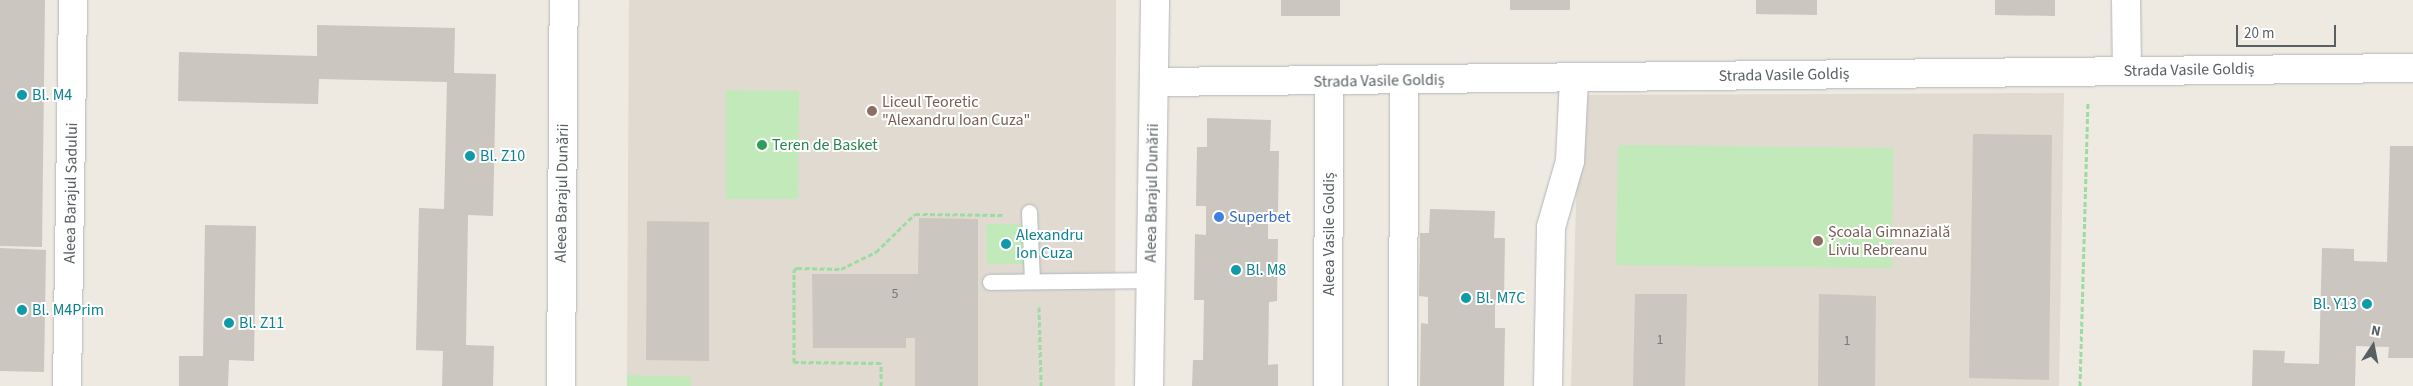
<!DOCTYPE html>
<html>
<head>
<meta charset="utf-8">
<style>
  body { margin:0 }
  #map { position:relative; width:2413px; height:386px; overflow:hidden; background:#eee9e1; font-family:"Source Sans 3",sans-serif }
  div>[style] { position:absolute }
  [style*='--x'] { left:calc(var(--x)*1px); top:calc(var(--y)*1px); width:calc(var(--w)*1px); rotate:calc(var(--a)*1deg) }
  .education>* { inset:0; background:#e0dad1 }
  .green>* { inset:0; background:#c2e9ba }
  .building>* { inset:0; background:#cbc6c0 }
  .path>* { height:3px; margin-top:-1.5px; transform-origin:0; background:repeating-linear-gradient(90deg,#9cdca2 0 5px,transparent 0 7.5px) }
  .roads { filter:drop-shadow(0 0 1px #b2b6ba) drop-shadow(0 0 1px #b2b6ba) }
  .service>* { height:15px; margin:-7.5px; padding:0 7.5px; transform-origin:7.5px; border-radius:7.5px; background:#fff }
  .minor>* { height:28px; margin:-14px; padding:0 14px; transform-origin:14px; border-radius:14px; background:#fff }
  .dots>* { width:14px; height:14px; translate:-50% -50%; box-sizing:border-box; border:2px solid #fff; border-radius:50% }
  span { translate:-50% -50%; white-space:nowrap; text-align:center; line-height:1.15; -webkit-text-stroke:4px #fff; paint-order:stroke }
  .number-label { font-size:14px; color:#767a7a }
  .number-label span { -webkit-text-stroke-width:0 }
  .street-label { font-size:16px; color:#596063 }
  .culture-label { font-size:16px; color:#0d838f }
  .left { translate:0 -50%; text-align:left }
  .right { translate:-100% -50%; text-align:right }
  .education-label { font-size:16px; color:#785e54 }
  .leisure-label { font-size:16px; color:#27864d }
  .shop-label { font-size:16px; color:#366cbe }
  .north { position:absolute; left:2348px; top:321px; width:50px; height:50px; -webkit-text-stroke:4px #fff; paint-order:stroke; rotate:11deg; font-size:14px; font-weight:700; line-height:20px; text-align:center; color:#596063 }
  .north::after { content:''; display:block; margin:auto; width:18px; height:22px; background:#596063; clip-path:polygon(50% 0,100% 100%,50% 72%,0 100%) }
  .scale { position:absolute; left:2236px; top:25px; width:100px; height:22px; box-sizing:border-box; border:2px solid #596063; border-top:0; padding-left:6px; font-size:15px; line-height:18px; white-space:nowrap; color:#596063; -webkit-text-stroke:4px #fff; paint-order:stroke }
</style>
</head>
<body>
<div id="map">
  <div class="education">
    <div style="clip-path:polygon(629px 0,1116px 0,1115px 386px,627px 386px)"></div>
    <div style="clip-path:polygon(2064px 93px,2059px 386px,1571px 386px,1579px 95px)"></div>
  </div>
  <div class="green">
    <div style="clip-path:polygon(726px 90px,799px 91px,798px 199px,726px 199px)"></div>
    <div style="clip-path:polygon(1618px 145px,1893px 148px,1892px 268px,1616px 265px)"></div>
    <div style="clip-path:polygon(986px 224px,1027px 224px,1027px 264px,987px 264px)"></div>
    <div style="clip-path:polygon(627px 375px,690px 377px,691px 386px,627px 386px)"></div>
  </div>
  <div class="building">
    <div style="clip-path:polygon(0 0,45px 0,42px 247px,0 246px)"></div>
    <div style="clip-path:polygon(1281px 0,1340px 0,1340px 16px,1281px 16px)"></div>
    <div style="clip-path:polygon(1510px 0,1570px 0,1570px 10px,1510px 10px)"></div>
    <div style="clip-path:polygon(1756px 0,1817px 0,1817px 15px,1756px 14px)"></div>
    <div style="clip-path:polygon(1995px 0,2055px 0,2055px 16px,1995px 15px)"></div>
    <div style="clip-path:polygon(317px 25px,455px 28px,454px 73px,496px 74px,493px 216px,468px 215px,466px 345px,494px 346px,493px 386px,442px 386px,443px 351px,416px 350px,419px 208px,444px 209px,447px 82px,319px 79px,318px 104px,178px 101px,179px 52px,317px 56px)"></div>
    <div style="clip-path:polygon(1207px 118px,1271px 120px,1270px 151px,1279px 151px,1278px 212px,1268px 212px,1268px 239px,1278px 239px,1277px 301px,1269px 302px,1268px 365px,1278px 364px,1278px 386px,1192px 386px,1193px 360px,1203px 360px,1204px 300px,1194px 300px,1195px 234px,1206px 235px,1206px 206px,1196px 206px,1197px 147px,1207px 147px)"></div>
    <div style="clip-path:polygon(1973px 134px,2052px 135px,2049px 380px,1969px 378px)"></div>
    <div style="clip-path:polygon(2390px 146px,2413px 146px,2413px 358px,2388px 358px,2389px 347px,2356px 346px,2355px 386px,2252px 386px,2253px 350px,2285px 351px,2284px 363px,2319px 364px,2322px 248px,2354px 249px,2354px 261px,2387px 262px)"></div>
    <div style="clip-path:polygon(1430px 209px,1495px 211px,1494px 238px,1505px 238px,1504px 300px,1495px 300px,1495px 328px,1505px 328px,1504px 386px,1420px 386px,1421px 323px,1428px 324px,1428px 297px,1419px 296px,1420px 233px,1429px 233px)"></div>
    <div style="clip-path:polygon(919px 218px,978px 219px,978px 386px,915px 386px,915px 338px,906px 338px,906px 348px,813px 348px,812px 274px,918px 274px)"></div>
    <div style="clip-path:polygon(647px 221px,709px 222px,709px 361px,646px 360px)"></div>
    <div style="clip-path:polygon(205px 225px,256px 226px,254px 361px,229px 360px,228px 386px,179px 386px,179px 356px,203px 356px)"></div>
    <div style="clip-path:polygon(0 248px,46px 250px,44px 372px,0 371px)"></div>
    <div style="clip-path:polygon(1635px 294px,1687px 294px,1685px 386px,1633px 386px)"></div>
    <div style="clip-path:polygon(1819px 294px,1876px 296px,1875px 386px,1818px 386px)"></div>
  </div>
  <div class="path">
    <div style="--x:1039;--y:307;--w:79;--a:88.5"></div>
    <div style="--x:881;--y:386;--w:23;--a:-90"></div>
    <div style="--x:881;--y:363;--w:87;--a:-179.3"></div>
    <div style="--x:794;--y:362;--w:92;--a:-90"></div>
    <div style="--x:794;--y:270;--w:4;--a:-34"></div>
    <div style="--x:797;--y:268;--w:44;--a:1.3"></div>
    <div style="--x:841;--y:269;--w:39;--a:-26"></div>
    <div style="--x:876;--y:252;--w:54;--a:-44.3"></div>
    <div style="--x:915;--y:214;--w:89;--a:0.6"></div>
    <div style="--x:2080;--y:386;--w:284;--a:-88.4"></div>
  </div>
  <div class="roads">
    <div class="service">
      <div style="--x:1029;--y:212;--w:69;--a:87.5"></div>
      <div style="--x:990;--y:282;--w:161;--a:-0.7"></div>
    </div>
    <div class="minor">
      <div style="--x:2126;--y:0;--w:70;--a:89.2"></div>
      <div style="--x:1155;--y:82;--w:1258;--a:-0.64"></div>
      <div style="--x:67;--y:386;--w:386;--a:-89.1"></div>
      <div style="--x:561;--y:386;--w:386;--a:-89.6"></div>
      <div style="--x:1149;--y:386;--w:386;--a:-89.1"></div>
      <div style="--x:1328;--y:386;--w:305;--a:-89.8"></div>
      <div style="--x:1403;--y:386;--w:305;--a:-89.8"></div>
      <div style="--x:1548;--y:386;--w:159;--a:-88.9"></div>
      <div style="--x:1551;--y:227;--w:69;--a:-73.9"></div>
      <div style="--x:1570;--y:161;--w:83;--a:-87.2"></div>
    </div>
  </div>
  <div class="dots">
    <div style="left:22px;top:95px;background:#0f9aa8"></div>
    <div style="left:872px;top:111px;background:#8d6e63"></div>
    <div style="left:762px;top:145px;background:#2e9e5b"></div>
    <div style="left:470px;top:156px;background:#0f9aa8"></div>
    <div style="left:1219px;top:217px;background:#3f7fe0"></div>
    <div style="left:1818px;top:241px;background:#8d6e63"></div>
    <div style="left:1006px;top:244px;background:#0f9aa8"></div>
    <div style="left:1236px;top:270px;background:#0f9aa8"></div>
    <div style="left:1466px;top:298px;background:#0f9aa8"></div>
    <div style="left:2367px;top:304px;background:#0f9aa8"></div>
    <div style="left:22px;top:310px;background:#0f9aa8"></div>
    <div style="left:229px;top:323px;background:#0f9aa8"></div>
  </div>
  <div class="number-label">
    <span style="left:895px;top:294px">5</span>
    <span style="left:1660px;top:340px">1</span>
    <span style="left:1847px;top:341px">1</span>
  </div>
  <div class="street-label">
    <span style="left:2189px;top:70px;rotate:-1deg">Strada Vasile Goldiș</span>
    <span style="left:1784px;top:75px;rotate:-1deg">Strada Vasile Goldiș</span>
    <span style="left:1379px;top:81px;rotate:-1deg">Strada Vasile Goldiș</span>
    <span style="left:71px;top:193px;rotate:-89deg">Aleea Barajul Sadului</span>
    <span style="left:562px;top:193px;rotate:-89deg">Aleea Barajul Dunării</span>
    <span style="left:1152px;top:193px;rotate:-89deg">Aleea Barajul Dunării</span>
    <span style="left:1329px;top:234px;rotate:-90deg">Aleea Vasile Goldiș</span>
  </div>
  <div class="culture-label">
    <span class="left" style="left:32px;top:95px">Bl. M4</span>
    <span class="left" style="left:480px;top:156px">Bl. Z10</span>
    <span class="left" style="left:1016px;top:244px">Alexandru<br>Ion Cuza</span>
    <span class="left" style="left:1246px;top:270px">Bl. M8</span>
    <span class="left" style="left:1476px;top:298px">Bl. M7C</span>
    <span class="right" style="left:2357px;top:304px">Bl. Y13</span>
    <span class="left" style="left:32px;top:310px">Bl. M4Prim</span>
    <span class="left" style="left:239px;top:323px">Bl. Z11</span>
  </div>
  <div class="education-label">
    <span class="left" style="left:882px;top:111px">Liceul Teoretic<br>"Alexandru Ioan Cuza"</span>
    <span class="left" style="left:1828px;top:241px">Școala Gimnazială<br>Liviu Rebreanu</span>
  </div>
  <div class="leisure-label">
    <span class="left" style="left:772px;top:145px">Teren de Basket</span>
  </div>
  <div class="shop-label">
    <span class="left" style="left:1229px;top:217px">Superbet</span>
  </div>
  <div class="north">N</div>
  <div class="scale">20 m</div>
</div>
</body>
</html>
